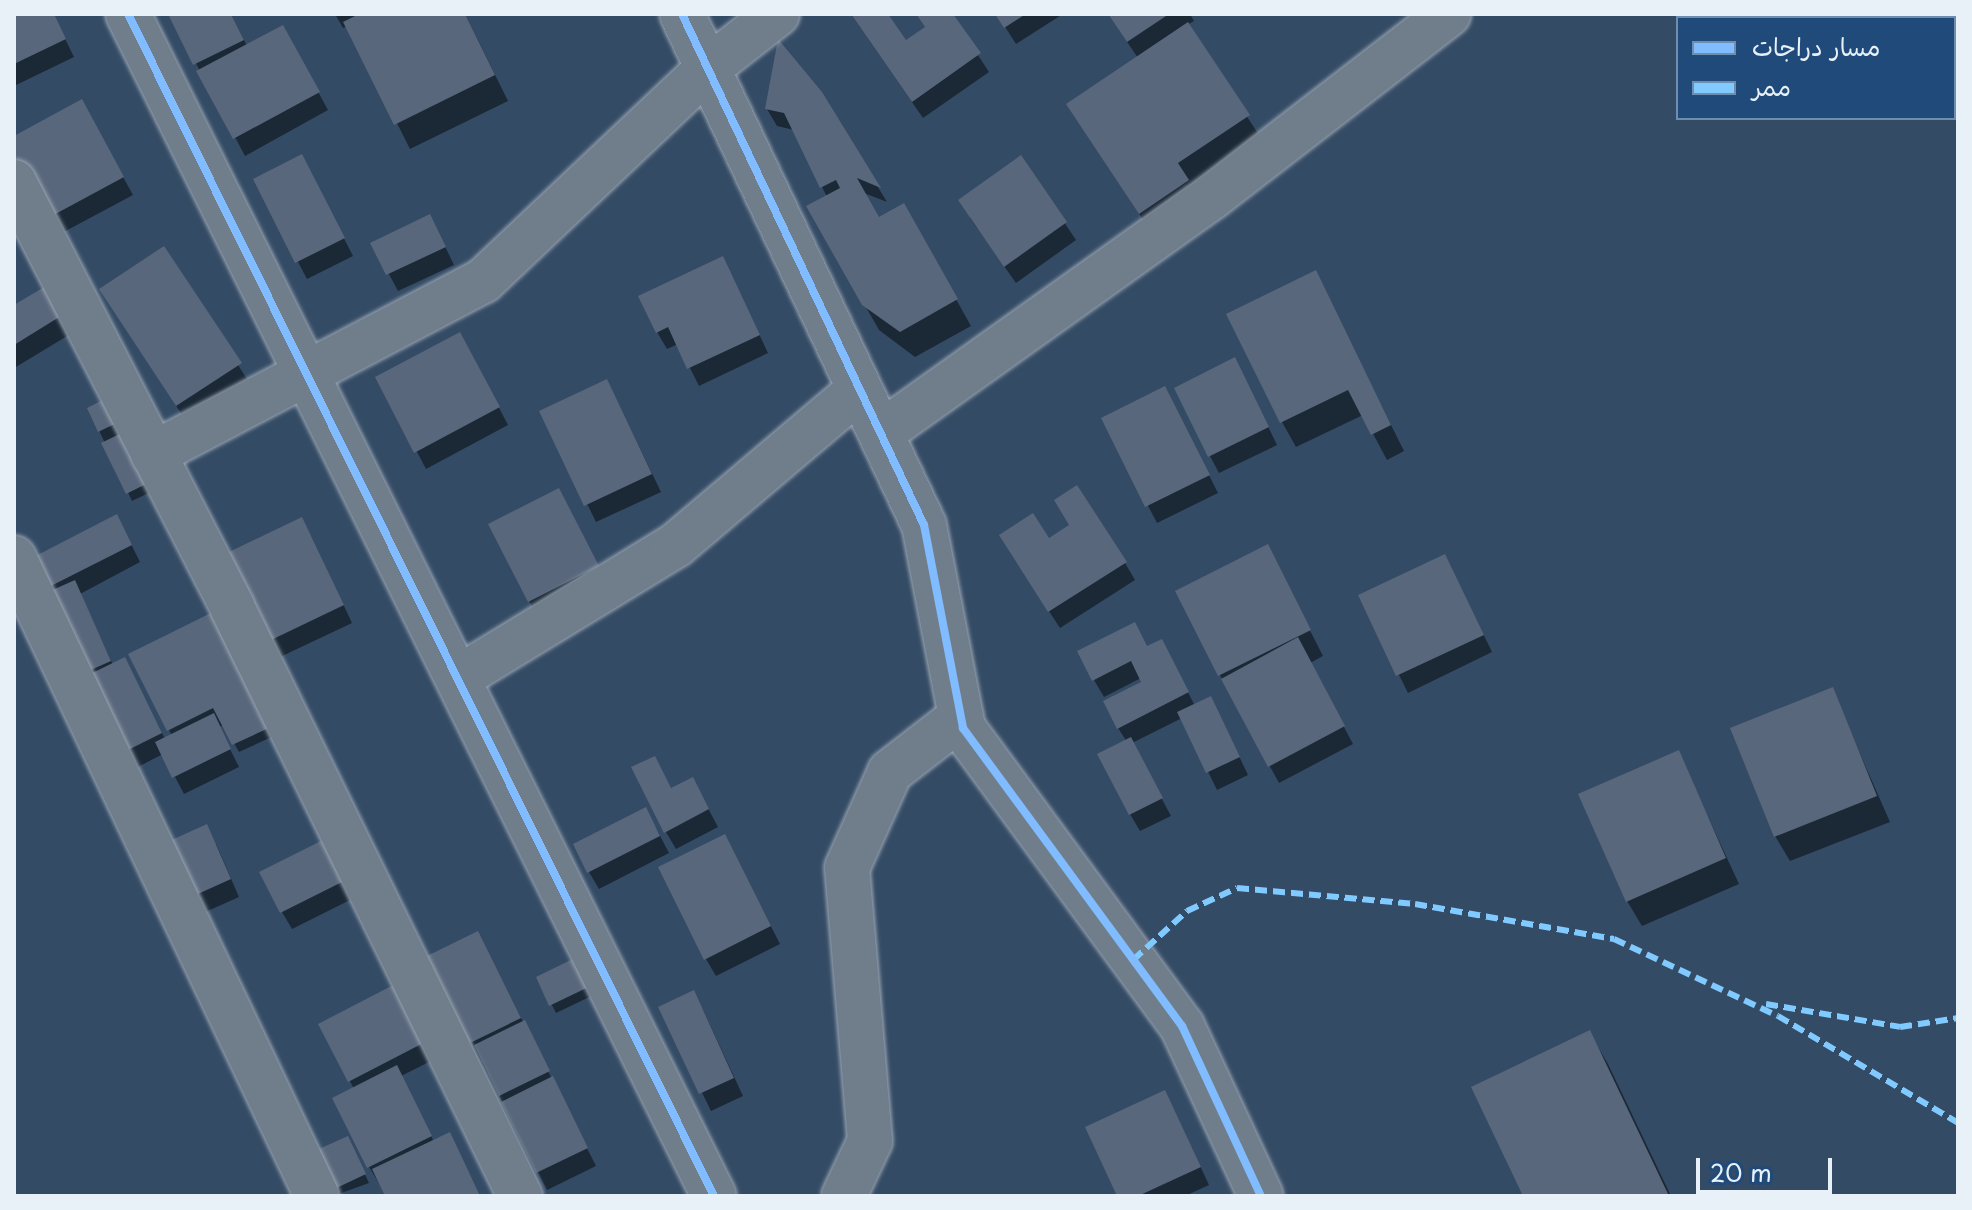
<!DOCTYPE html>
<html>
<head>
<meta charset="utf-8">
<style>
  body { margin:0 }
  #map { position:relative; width:1972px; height:1210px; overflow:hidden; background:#344b65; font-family:"Playpen Sans","Playpen Sans Arabic",sans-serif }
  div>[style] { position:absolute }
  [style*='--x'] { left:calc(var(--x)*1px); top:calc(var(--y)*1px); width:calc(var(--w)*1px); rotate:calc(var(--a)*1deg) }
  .shadow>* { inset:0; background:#0007 }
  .building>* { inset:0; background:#59677c }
  .roads { filter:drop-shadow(0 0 2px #9aa6b3) drop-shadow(0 0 2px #9aa6b3) }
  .street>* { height:44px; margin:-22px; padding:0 22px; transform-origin:22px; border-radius:22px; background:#707e8c }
  .quiet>* { height:6px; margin-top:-3px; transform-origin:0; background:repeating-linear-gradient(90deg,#80caff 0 12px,transparent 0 18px) }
  .cycleway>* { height:8px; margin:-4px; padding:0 4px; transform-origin:4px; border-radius:4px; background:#80bcff }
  span { translate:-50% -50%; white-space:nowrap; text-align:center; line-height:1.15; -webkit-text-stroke:7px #1f4a7a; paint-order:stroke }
  .frame { position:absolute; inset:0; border:16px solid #e8f1f8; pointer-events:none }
  .legend { position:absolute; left:1676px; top:16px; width:280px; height:104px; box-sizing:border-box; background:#1f4a7a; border:2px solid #6f8dac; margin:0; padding:10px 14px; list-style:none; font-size:24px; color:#e8f1f8 }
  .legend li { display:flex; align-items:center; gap:16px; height:40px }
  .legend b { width:40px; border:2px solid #6f8dac }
  .scale { position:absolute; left:1696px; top:1158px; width:136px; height:36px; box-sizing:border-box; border:4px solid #e8f1f8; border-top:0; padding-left:10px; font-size:24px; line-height:28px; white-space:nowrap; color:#e8f1f8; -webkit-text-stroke:6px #1f4a7a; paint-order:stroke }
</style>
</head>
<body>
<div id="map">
  <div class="shadow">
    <div style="clip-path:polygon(14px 14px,53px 14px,74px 57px,14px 86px)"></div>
    <div style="clip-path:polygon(170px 14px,231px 14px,247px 46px,292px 44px,328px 110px,245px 156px)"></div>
    <div style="clip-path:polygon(335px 14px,465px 14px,508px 101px,410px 149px,348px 26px,343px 28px)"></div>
    <div style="clip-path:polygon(851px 14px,885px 14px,905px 43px,926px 28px,916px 14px,951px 14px,989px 72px,923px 118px)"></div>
    <div style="clip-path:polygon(997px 14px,1063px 14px,1016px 44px)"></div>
    <div style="clip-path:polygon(1108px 14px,1190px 14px,1194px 21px,1187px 25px,1263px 141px,1155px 238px,1068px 105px,1138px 58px)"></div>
    <div style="clip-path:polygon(821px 93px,887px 202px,864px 193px,879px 220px,904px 206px,971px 326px,915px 357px,879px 330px,809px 207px,827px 197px,794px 130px,777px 126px,767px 109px)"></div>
    <div style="clip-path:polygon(91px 119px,133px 195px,60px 234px,14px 150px,14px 138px)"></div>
    <div style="clip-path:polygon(1021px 158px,1076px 240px,1016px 283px,970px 218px)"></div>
    <div style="clip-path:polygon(311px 174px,353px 256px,307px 279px,255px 180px)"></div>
    <div style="clip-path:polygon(439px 234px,454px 265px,398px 291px,373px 244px)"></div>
    <div style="clip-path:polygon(164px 249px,254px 390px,192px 430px,116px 314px)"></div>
    <div style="clip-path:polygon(1315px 273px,1404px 451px,1387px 460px,1363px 415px,1296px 447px,1282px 422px)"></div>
    <div style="clip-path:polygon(732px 276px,768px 353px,699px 386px,678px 344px,667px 349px,657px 332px)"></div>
    <div style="clip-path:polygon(50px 285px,77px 330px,16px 367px,14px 307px)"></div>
    <div style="clip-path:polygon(470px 352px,508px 425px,426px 469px,378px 378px)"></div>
    <div style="clip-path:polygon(1244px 377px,1277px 445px,1219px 473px,1210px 456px)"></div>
    <div style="clip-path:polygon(616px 399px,661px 492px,596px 522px,542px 412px)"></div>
    <div style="clip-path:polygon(1174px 406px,1218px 493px,1157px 523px,1103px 419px)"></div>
    <div style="clip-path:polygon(89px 409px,128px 428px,159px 488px,132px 501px)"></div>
    <div style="clip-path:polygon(568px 508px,607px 584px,539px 618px,529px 601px)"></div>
    <div style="clip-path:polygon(126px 534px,140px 562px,80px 594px,113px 665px,134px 677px,165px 739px,172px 736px,131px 655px,214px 614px,276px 735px,239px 752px,224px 725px,219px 727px,239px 767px,184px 794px,163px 754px,130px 771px,37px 593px)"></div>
    <div style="clip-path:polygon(311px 536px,352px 623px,280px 657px,271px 640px)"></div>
    <div style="clip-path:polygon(1049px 540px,1125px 563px,1135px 580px,1060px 628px,1011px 553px)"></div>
    <div style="clip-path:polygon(1267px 546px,1323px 656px,1310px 663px,1353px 744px,1279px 783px,1220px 675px)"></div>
    <div style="clip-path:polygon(1454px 574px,1492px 652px,1408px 693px,1360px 596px)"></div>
    <div style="clip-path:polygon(1147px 648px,1171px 659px,1195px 706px,1220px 716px,1248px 775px,1217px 790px,1182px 718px,1132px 743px,1171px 816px,1140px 831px,1130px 814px,1127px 742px,1118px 728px,1143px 683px,1141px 678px,1104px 697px,1094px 680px)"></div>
    <div style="clip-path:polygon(1832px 690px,1890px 822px,1790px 861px,1775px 836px)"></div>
    <div style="clip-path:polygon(1678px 752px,1739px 884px,1642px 926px,1627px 901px)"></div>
    <div style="clip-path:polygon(671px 790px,702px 797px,718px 827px,676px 849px,666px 832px)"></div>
    <div style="clip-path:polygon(655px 826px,669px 853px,599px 889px,589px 872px)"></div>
    <div style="clip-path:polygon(216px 844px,239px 897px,201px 914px,191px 897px)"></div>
    <div style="clip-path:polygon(734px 854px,780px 944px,716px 976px,706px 959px)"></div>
    <div style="clip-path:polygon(339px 857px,358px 896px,292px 929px,282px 912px)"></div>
    <div style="clip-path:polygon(487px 951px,596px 1166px,547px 1190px,472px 1042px)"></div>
    <div style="clip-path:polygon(538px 978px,604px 990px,556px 1013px)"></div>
    <div style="clip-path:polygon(402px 983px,441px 1056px,401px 1076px,434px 1142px,474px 1196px,387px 1196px,369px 1167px,354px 1089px,321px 1025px)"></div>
    <div style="clip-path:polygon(661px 1008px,703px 1010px,743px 1096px,711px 1111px)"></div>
    <div style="clip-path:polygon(1589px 1032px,1608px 1064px,1671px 1196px,1525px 1196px)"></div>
    <div style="clip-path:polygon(1174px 1110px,1209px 1185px,1185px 1196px,1119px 1196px)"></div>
    <div style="clip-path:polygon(352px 1147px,369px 1183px,333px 1196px)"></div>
  </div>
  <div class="building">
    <div style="clip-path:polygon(14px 14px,54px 14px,66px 39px,14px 64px)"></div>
    <div style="clip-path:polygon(168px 14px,231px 14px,244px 40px,193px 65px)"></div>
    <div style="clip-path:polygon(359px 14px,465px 14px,495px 75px,394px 125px,343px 22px)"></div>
    <div style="clip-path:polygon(851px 14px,888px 14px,906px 40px,925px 27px,916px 14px,953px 14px,981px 53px,912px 102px)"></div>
    <div style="clip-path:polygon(995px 14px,1026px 14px,1004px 28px)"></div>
    <div style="clip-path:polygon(1108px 14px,1169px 14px,1127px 42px)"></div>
    <div style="clip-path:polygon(1188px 22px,1250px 115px,1178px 163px,1189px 180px,1139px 214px,1066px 104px)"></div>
    <div style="clip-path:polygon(283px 25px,320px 92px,233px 139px,196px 71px)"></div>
    <div style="clip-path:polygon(778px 39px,822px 92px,881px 188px,857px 178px,879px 217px,904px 203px,958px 299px,900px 332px,862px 305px,806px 206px,840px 188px,836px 180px,820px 188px,784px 113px,765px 109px)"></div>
    <div style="clip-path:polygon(82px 99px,124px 177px,48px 218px,14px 154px,14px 136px)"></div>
    <div style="clip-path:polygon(302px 154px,345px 238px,295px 263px,253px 179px)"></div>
    <div style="clip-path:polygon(1021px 155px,1067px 222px,1004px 267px,958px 200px)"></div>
    <div style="clip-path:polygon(430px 214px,446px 247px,386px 275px,370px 243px)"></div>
    <div style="clip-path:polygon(164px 246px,242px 363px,176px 406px,99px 289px)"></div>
    <div style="clip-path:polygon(723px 256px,760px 335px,687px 369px,668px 327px,656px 333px,638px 296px)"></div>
    <div style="clip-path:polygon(1316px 270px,1391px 425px,1371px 435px,1348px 390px,1280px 423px,1226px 314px)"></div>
    <div style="clip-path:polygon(51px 283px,69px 311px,14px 345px,14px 305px)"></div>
    <div style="clip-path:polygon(460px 332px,500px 407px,414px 453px,375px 377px)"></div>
    <div style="clip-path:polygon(1235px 357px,1269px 427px,1208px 457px,1174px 388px)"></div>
    <div style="clip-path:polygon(607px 379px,652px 474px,584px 506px,539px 411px)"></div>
    <div style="clip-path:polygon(1165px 386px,1210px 475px,1145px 507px,1101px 418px)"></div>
    <div style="clip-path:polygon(113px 395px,125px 419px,98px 432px,87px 408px)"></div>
    <div style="clip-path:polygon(130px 429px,156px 479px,126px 494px,101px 443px)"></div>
    <div style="clip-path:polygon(1077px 485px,1127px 562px,1048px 612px,999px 535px,1033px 513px,1049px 538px,1069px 525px,1054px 500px)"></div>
    <div style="clip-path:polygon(559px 488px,599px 566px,528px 602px,488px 524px)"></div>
    <div style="clip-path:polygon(117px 514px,132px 545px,35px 594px,20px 564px)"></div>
    <div style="clip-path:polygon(302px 517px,344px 605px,269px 641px,227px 553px)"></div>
    <div style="clip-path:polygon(1268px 544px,1311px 630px,1218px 676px,1175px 591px)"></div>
    <div style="clip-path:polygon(1445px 554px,1484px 635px,1396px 676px,1358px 595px)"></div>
    <div style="clip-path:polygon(75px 580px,111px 661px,84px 673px,48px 592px)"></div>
    <div style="clip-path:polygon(215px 611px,273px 726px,232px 745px,213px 708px,167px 731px,128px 654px)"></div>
    <div style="clip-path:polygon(1135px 622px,1147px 646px,1162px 639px,1189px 692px,1117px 729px,1103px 701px,1141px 682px,1131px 661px,1092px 681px,1077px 651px)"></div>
    <div style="clip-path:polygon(1298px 637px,1345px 726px,1268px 767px,1221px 679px)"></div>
    <div style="clip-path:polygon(125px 657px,162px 733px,118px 755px,80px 679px)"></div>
    <div style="clip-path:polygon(1833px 687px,1877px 796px,1774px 837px,1730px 728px)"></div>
    <div style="clip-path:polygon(1211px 696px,1240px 757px,1206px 773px,1177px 712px)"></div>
    <div style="clip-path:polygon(214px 713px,231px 749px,172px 778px,155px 742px)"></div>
    <div style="clip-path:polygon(1131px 737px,1163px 798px,1129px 815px,1097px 754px)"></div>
    <div style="clip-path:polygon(1679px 750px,1726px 858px,1626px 902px,1578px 794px)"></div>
    <div style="clip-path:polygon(655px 756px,671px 788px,693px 777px,709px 809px,664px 833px,631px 767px)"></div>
    <div style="clip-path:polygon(646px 807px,660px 836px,587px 873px,573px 844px)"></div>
    <div style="clip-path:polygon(207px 824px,231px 879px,189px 898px,165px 843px)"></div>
    <div style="clip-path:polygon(725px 834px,771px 926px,704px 960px,658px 867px)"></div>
    <div style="clip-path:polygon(329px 837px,350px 878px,280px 913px,259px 872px)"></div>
    <div style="clip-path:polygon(478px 931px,521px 1018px,470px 1043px,427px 956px)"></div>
    <div style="clip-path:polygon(587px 952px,601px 981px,549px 1006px,536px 977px)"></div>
    <div style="clip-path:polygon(403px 980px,433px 1038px,348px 1082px,318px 1024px)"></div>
    <div style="clip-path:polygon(694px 990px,734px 1078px,699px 1094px,658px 1007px)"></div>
    <div style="clip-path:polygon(525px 1020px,550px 1071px,499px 1096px,474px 1045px)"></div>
    <div style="clip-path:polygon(1590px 1030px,1669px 1196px,1523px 1196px,1471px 1087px)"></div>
    <div style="clip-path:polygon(397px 1065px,432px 1136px,367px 1168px,332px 1098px)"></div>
    <div style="clip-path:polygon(553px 1076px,588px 1148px,536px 1173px,501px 1102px)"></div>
    <div style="clip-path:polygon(1165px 1090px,1201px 1167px,1138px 1196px,1117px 1196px,1085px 1127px)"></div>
    <div style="clip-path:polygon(450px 1132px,480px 1196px,385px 1196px,372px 1169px)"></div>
    <div style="clip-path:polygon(348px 1136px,366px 1174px,328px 1192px,310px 1153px)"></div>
  </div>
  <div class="roads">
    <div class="street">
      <div style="--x:128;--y:14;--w:1319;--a:63.63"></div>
      <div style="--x:682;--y:14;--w:565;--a:64.66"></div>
      <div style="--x:924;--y:525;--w:207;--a:79.1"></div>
      <div style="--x:963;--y:728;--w:370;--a:53.7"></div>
      <div style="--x:1182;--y:1026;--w:187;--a:65.1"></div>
      <div style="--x:14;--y:182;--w:478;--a:62.8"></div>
      <div style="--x:232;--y:607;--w:656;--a:63.94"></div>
      <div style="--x:881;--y:433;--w:407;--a:-35.5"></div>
      <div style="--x:1212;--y:197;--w:299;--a:-37.7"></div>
      <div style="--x:153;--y:454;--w:373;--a:-27.7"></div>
      <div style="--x:483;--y:281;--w:310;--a:-43.4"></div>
      <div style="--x:708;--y:68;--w:88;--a:-38"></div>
      <div style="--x:14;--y:558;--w:706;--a:64.6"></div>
      <div style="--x:458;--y:678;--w:255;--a:-31.4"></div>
      <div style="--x:676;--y:545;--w:240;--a:-40.3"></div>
      <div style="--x:844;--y:1196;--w:61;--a:-64.7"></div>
      <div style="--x:870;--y:1141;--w:274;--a:-94.8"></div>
      <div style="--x:847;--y:868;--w:105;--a:-65.9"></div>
      <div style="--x:890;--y:772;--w:90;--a:-37.8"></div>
    </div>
  </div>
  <div class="quiet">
    <div style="--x:1133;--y:960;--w:73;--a:-42.2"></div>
    <div style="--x:1187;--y:911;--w:55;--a:-24.7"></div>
    <div style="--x:1237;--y:888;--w:179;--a:5.1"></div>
    <div style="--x:1415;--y:904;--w:202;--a:10"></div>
    <div style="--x:1614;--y:939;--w:181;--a:25.2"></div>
    <div style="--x:1778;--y:1016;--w:209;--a:30.7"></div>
    <div style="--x:1766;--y:1004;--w:136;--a:9.7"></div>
    <div style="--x:1900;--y:1027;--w:59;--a:-8.8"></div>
  </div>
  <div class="cycleway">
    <div style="--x:128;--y:14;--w:1319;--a:63.63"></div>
    <div style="--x:682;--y:14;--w:565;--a:64.66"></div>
    <div style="--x:924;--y:525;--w:207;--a:79.1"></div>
    <div style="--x:963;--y:728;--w:370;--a:53.7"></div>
    <div style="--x:1182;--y:1026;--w:187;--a:65.1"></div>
  </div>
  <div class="frame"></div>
  <ul class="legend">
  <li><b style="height:10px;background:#80bcff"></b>مسار دراجات</li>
  <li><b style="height:10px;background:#80caff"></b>ممر</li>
  </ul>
  <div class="scale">20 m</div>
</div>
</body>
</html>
